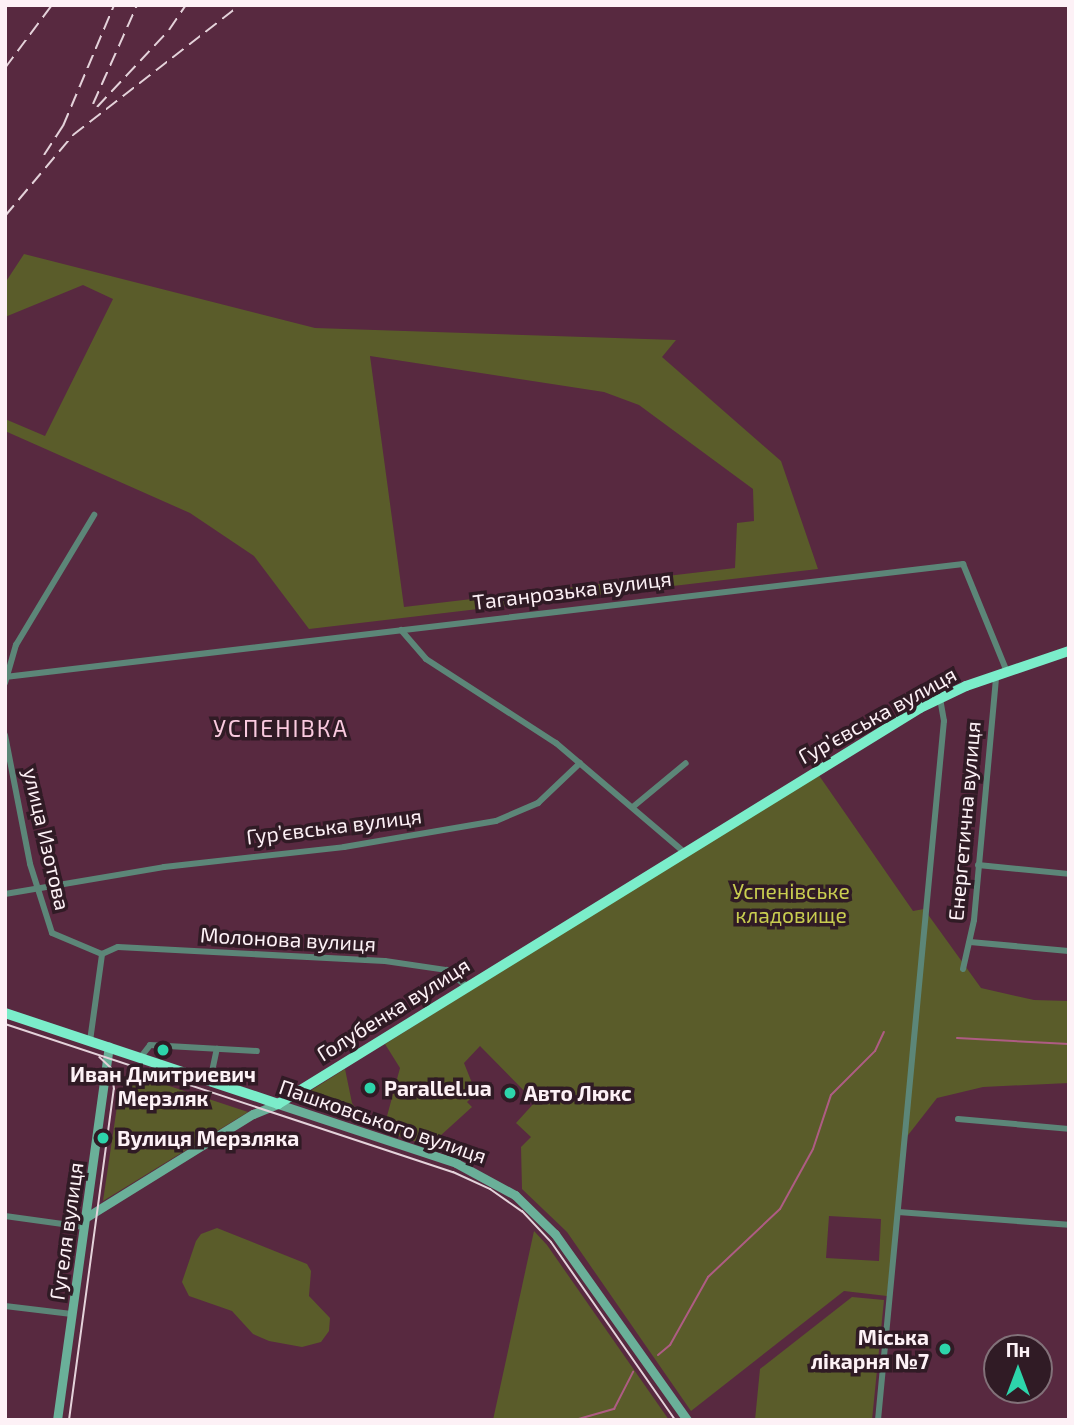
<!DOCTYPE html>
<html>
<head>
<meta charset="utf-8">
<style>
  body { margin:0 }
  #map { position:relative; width:1074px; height:1425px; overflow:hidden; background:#582940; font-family:"Exo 2",sans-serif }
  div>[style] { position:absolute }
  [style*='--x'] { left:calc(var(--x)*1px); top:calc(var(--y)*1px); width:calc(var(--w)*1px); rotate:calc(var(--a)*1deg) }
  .green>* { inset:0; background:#5a5c2a }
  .stream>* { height:2px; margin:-1px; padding:0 1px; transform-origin:1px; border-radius:1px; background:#ae5c83 }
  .street>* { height:6px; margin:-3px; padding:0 3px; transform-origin:3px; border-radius:3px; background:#5c8678 }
  .secondary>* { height:9px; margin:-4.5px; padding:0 4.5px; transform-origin:4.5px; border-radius:4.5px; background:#6ab099 }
  .highway>* { height:10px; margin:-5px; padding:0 5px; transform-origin:5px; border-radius:5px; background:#7bedca }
  .tram>* { height:2px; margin:-1px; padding:0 1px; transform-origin:1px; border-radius:1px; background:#e4d2da }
  .rail>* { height:2px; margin-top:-1px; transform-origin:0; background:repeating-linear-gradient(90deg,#e4d2da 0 14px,transparent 0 21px) }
  .dots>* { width:19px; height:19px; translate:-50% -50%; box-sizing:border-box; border:4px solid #301b25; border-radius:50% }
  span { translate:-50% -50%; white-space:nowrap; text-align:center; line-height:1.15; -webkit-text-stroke:7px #301b25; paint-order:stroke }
  .street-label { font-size:21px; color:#fdf1f6 }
  .park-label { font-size:21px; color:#c9cd50 }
  .poi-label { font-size:21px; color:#fdf1f6; font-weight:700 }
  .left { translate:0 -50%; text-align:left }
  .right { translate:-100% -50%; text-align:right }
  .neighbourhood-label { font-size:23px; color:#facadf; letter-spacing:2px }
  .frame { position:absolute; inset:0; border:7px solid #fdf1f6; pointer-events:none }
  .north { position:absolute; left:983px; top:1334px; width:70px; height:70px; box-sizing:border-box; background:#301b25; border:2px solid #827179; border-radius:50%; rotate:0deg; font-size:19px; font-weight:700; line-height:28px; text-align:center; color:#fdf1f6 }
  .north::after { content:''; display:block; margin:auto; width:24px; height:32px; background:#2dd5ab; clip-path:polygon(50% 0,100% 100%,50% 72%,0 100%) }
</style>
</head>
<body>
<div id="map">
  <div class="green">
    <div style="clip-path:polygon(evenodd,24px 254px,315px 328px,676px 340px,662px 357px,781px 461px,818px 569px,309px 629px,254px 556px,190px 513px,5px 431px,5px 419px,45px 436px,113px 299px,83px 285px,5px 317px,5px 283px,24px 254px,370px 356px,604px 392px,639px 405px,753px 489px,754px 521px,737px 523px,735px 568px,404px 607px,370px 356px)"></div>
    <div style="clip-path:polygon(evenodd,818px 774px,913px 911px,924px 909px,981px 988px,1034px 1000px,1069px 1001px,1069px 1083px,983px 1087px,937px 1098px,905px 1139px,887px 1296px,844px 1291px,691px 1411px,567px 1232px,522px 1189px,521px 1147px,531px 1137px,516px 1123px,535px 1102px,480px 1046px,464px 1063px,476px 1093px,467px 1102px,472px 1107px,429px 1146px,383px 1131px,400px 1068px,385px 1044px,818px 774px,829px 1216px,881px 1219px,879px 1261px,826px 1258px,829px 1216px)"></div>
    <div style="clip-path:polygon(345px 1069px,352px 1103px,363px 1118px,361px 1123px,306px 1101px,307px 1093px)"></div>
    <div style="clip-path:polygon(148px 1079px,248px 1112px,103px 1201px,119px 1093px,129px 1082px)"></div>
    <div style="clip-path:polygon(217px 1228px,307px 1264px,311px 1271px,309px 1296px,330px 1318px,329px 1331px,321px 1342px,302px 1347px,269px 1341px,253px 1334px,232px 1311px,189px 1296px,182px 1282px,196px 1241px,201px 1234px)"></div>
    <div style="clip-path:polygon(534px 1231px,547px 1245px,669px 1420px,493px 1420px)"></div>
    <div style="clip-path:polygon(852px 1297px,884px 1300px,872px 1420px,755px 1420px,760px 1369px)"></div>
  </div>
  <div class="stream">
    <div style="--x:957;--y:1038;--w:112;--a:3.1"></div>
    <div style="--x:658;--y:1355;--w:16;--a:-40"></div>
    <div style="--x:670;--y:1345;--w:78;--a:-60.8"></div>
    <div style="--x:708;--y:1277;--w:99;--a:-43.4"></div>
    <div style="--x:780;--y:1209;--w:68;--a:-61.2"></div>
    <div style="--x:813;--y:1149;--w:57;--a:-71.6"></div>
    <div style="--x:831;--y:1095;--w:62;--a:-45"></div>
    <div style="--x:875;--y:1051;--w:21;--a:-65"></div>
    <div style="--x:575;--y:1420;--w:41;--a:-15.8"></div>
    <div style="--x:614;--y:1409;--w:42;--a:-62.8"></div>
  </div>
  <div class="street">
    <div style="--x:401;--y:630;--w:38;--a:49"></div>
    <div style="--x:426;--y:659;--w:155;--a:32.9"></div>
    <div style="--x:556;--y:743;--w:168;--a:40.4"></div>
    <div style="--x:5;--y:677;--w:965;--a:-6.73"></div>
    <div style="--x:963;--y:564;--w:117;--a:67.8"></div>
    <div style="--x:5;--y:683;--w:40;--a:-74"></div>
    <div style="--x:16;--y:645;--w:152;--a:-59"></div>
    <div style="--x:5;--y:735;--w:131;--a:79"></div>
    <div style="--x:30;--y:864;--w:72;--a:72.3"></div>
    <div style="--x:52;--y:933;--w:54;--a:22.8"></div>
    <div style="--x:634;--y:806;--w:67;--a:-39.6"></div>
    <div style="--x:978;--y:865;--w:91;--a:5.6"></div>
    <div style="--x:5;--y:894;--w:161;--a:-9.6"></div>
    <div style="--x:164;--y:867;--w:181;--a:-6.3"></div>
    <div style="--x:344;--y:847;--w:154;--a:-9.7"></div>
    <div style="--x:496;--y:821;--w:46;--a:-23.2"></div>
    <div style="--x:538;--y:803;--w:58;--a:-43.6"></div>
    <div style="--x:970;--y:942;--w:99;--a:5.2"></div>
    <div style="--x:102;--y:954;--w:17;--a:-24"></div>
    <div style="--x:118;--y:947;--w:267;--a:3"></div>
    <div style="--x:385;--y:961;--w:63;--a:8.3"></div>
    <div style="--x:447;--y:970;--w:25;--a:40"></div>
    <div style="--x:963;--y:969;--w:50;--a:-77.3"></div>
    <div style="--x:974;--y:920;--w:245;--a:-84.8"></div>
    <div style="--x:90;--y:1041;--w:88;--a:-82.1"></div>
    <div style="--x:140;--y:1058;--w:16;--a:-52"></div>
    <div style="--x:150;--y:1045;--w:107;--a:3.2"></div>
    <div style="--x:210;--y:1081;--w:33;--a:-78"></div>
    <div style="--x:958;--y:1119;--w:111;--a:5.1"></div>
    <div style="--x:898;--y:1212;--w:171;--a:4.3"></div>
    <div style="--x:5;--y:1216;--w:80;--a:7.9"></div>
    <div style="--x:5;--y:1306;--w:67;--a:6.8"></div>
    <div style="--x:878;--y:1420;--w:702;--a:-84.61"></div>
    <div style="--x:944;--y:721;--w:23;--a:-100"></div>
  </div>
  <div class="secondary">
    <div style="--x:85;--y:1218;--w:198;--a:-31.8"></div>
    <div style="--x:253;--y:1114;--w:27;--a:-22"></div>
    <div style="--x:278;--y:1104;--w:188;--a:18.3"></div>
    <div style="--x:456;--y:1163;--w:67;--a:28.5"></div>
    <div style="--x:515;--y:1195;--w:56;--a:44.3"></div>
    <div style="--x:555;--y:1234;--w:228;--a:54.6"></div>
    <div style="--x:57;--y:1420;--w:377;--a:-82.1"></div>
  </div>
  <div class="highway">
    <div style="--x:5;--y:1013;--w:288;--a:18.4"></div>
    <div style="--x:278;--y:1104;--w:754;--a:-31.67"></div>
    <div style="--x:920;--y:708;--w:51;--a:-25.6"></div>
    <div style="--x:966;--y:686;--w:109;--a:-18.8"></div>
  </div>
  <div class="tram">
    <div style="--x:5;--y:1024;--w:472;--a:18.3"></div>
    <div style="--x:453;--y:1172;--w:41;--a:24.7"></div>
    <div style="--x:490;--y:1189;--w:39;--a:35"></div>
    <div style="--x:522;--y:1211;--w:42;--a:46.9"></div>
    <div style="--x:551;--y:1242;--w:217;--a:55.1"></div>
    <div style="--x:69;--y:1420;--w:334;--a:-82.3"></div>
    <div style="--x:114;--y:1089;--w:21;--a:-98"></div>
    <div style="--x:111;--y:1068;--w:16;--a:-137"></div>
  </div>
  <div class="rail">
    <div style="--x:5;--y:68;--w:79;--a:-53.3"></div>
    <div style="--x:93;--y:104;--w:108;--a:-66"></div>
    <div style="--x:97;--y:107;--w:105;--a:-46.9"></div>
    <div style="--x:169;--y:30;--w:30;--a:-56"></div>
    <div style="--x:44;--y:155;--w:35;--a:-57"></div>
    <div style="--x:63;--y:126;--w:131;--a:-67.1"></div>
    <div style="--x:5;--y:216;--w:106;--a:-50"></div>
    <div style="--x:73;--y:135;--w:212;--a:-37.9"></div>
  </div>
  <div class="dots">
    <div style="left:163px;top:1050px;background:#2dd5ab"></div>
    <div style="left:370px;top:1088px;background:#2dd5ab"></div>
    <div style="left:510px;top:1093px;background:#2dd5ab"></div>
    <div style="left:103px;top:1138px;background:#2dd5ab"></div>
    <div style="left:945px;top:1349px;background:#2dd5ab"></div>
  </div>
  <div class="street-label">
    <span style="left:572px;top:590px;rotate:-7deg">Таганрозька вулиця</span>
    <span style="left:877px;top:715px;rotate:-29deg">Гур’євська вулиця</span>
    <span style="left:964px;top:821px;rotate:-85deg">Енергетична вулиця</span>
    <span style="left:334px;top:826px;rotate:-7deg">Гур’євська вулиця</span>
    <span style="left:47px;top:839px;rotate:77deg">улица Изотова</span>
    <span style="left:288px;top:939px;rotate:3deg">Молонова вулиця</span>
    <span style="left:393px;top:1009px;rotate:-32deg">Голубенка вулиця</span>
    <span style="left:383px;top:1121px;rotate:19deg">Пашковського вулиця</span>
    <span style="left:66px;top:1231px;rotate:-82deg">Гугеля вулиця</span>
  </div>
  <div class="park-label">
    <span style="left:791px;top:903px">Успенівське<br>кладовище</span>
  </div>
  <div class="poi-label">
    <span style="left:163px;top:1086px">Иван Дмитриевич<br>Мерзляк</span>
    <span class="left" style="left:384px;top:1088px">Parallel.ua</span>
    <span class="left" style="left:524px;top:1093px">Авто Люкс</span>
    <span class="left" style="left:117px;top:1138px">Вулиця Мерзляка</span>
    <span class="right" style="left:929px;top:1349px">Міська<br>лікарня №7</span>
  </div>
  <div class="neighbourhood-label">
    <span style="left:281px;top:728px">УСПЕНІВКА</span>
  </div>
  <div class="frame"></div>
  <div class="north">Пн</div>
</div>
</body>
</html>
